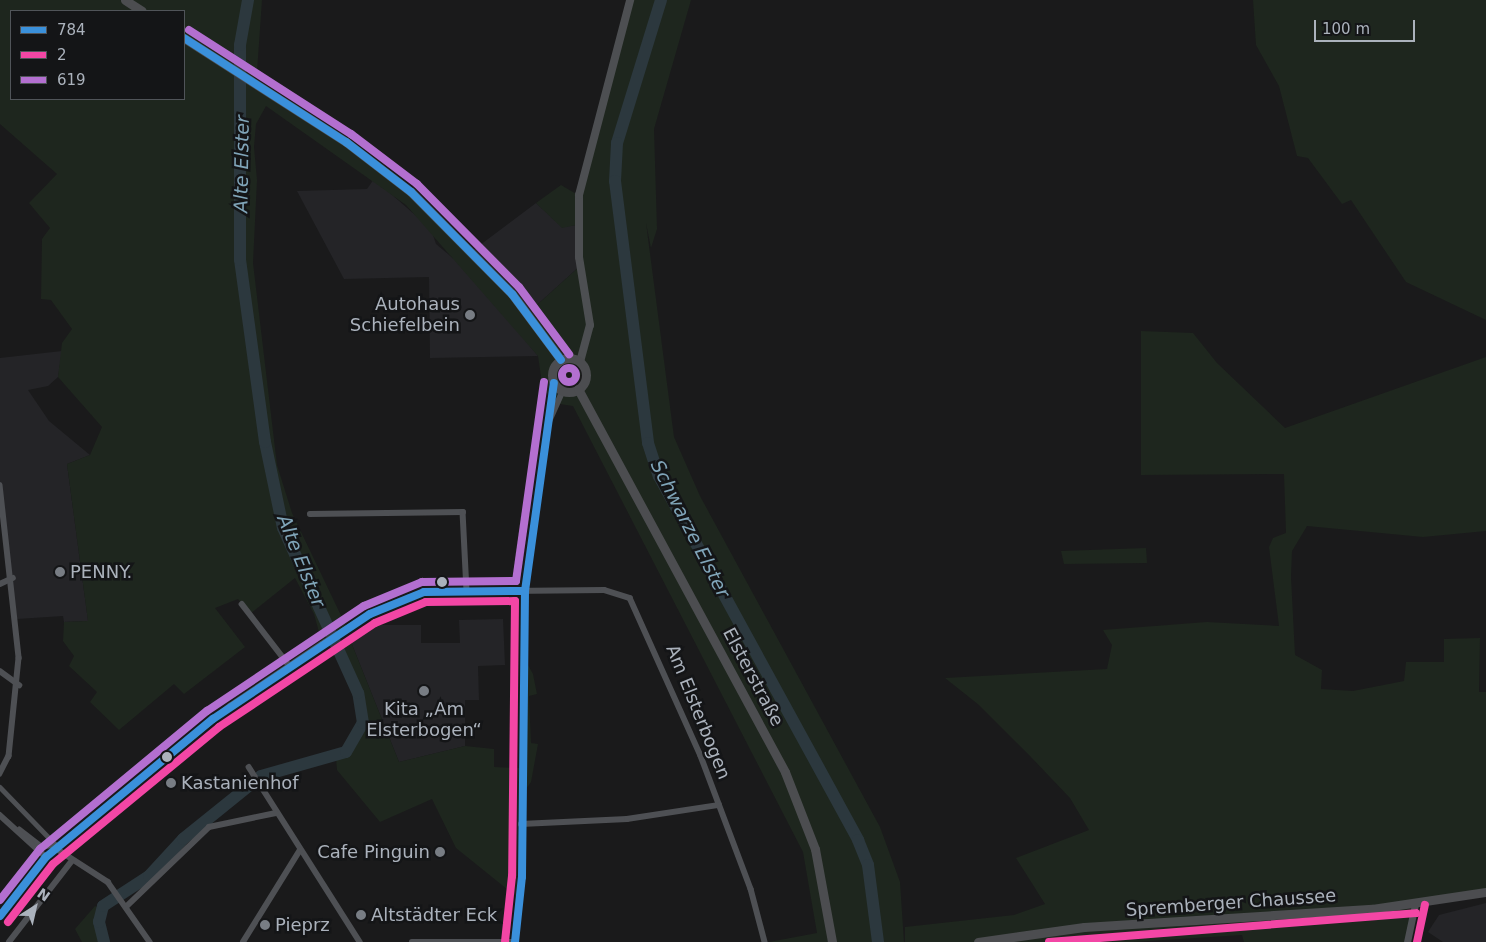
<!DOCTYPE html>
<html>
<head>
<meta charset="utf-8">
<style>
  body { margin:0 }
  #map { position:relative; width:1486px; height:942px; overflow:hidden; background:#1a1a1b; font-family:"DejaVu Sans",sans-serif }
  div>[style] { position:absolute }
  [style*='--x'] { left:calc(var(--x)*1px); top:calc(var(--y)*1px); width:calc(var(--w)*1px); rotate:calc(var(--a)*1deg) }
  .built>* { inset:0; background:#242427 }
  .green>* { inset:0; background:#1e261e }
  .river>* { height:12px; margin:-6px; padding:0 6px; transform-origin:6px; border-radius:6px; background:#2c383e }
  .pedestrian>* { height:4.5px; margin:-2.25px; padding:0 2.25px; transform-origin:2.25px; border-radius:2.25px; background:#4e5054 }
  .minor>* { height:5.5px; margin:-2.75px; padding:0 2.75px; transform-origin:2.75px; border-radius:2.75px; background:#4e5054 }
  .tertiary>* { height:7px; margin:-3.5px; padding:0 3.5px; transform-origin:3.5px; border-radius:3.5px; background:#4e5054 }
  .secondary>* { height:8px; margin:-4px; padding:0 4px; transform-origin:4px; border-radius:4px; background:#4d4f52 }
  .primary>* { height:9px; margin:-4.5px; padding:0 4.5px; transform-origin:4.5px; border-radius:4.5px; background:#4c4d50 }
  .primary>.ring { margin:-4.5px; padding:0; box-sizing:content-box; background:none; border:9px solid #4c4d50; border-radius:50% }
  .bus-1>* { height:8px; margin:-4px; padding:0 4px; transform-origin:4px; border-radius:4px; background:#3a90db }
  .bus-2>* { height:8px; margin:-4px; padding:0 4px; transform-origin:4px; border-radius:4px; background:#f346a5 }
  .bus-3>* { height:8px; margin:-4px; padding:0 4px; transform-origin:4px; border-radius:4px; background:#b36fd0 }
  .bus-3>.ring { margin:-4px; padding:0; box-sizing:content-box; background:none; border:8px solid #b36fd0; border-radius:50% }
  .dots>* { width:14px; height:14px; translate:-50% -50%; box-sizing:border-box; border:2px solid #141517; border-radius:50% }
  span { translate:-50% -50%; white-space:nowrap; text-align:center; line-height:1.15; -webkit-text-stroke:5px #141517; paint-order:stroke }
  .poi-label { font-size:18px; color:#abb2bc }
  .right { translate:-100% -50%; text-align:right }
  .left { translate:0 -50%; text-align:left }
  .street-label { font-size:18px; color:#abb2bc }
  .water-label { font-size:19px; color:#80a5b9; font-style:italic }
  .legend { position:absolute; left:10px; top:10px; width:175px; height:90px; box-sizing:border-box; background:#141517; border:1px solid #505459; margin:0; padding:6px 9px; list-style:none; font-size:15px; color:#abb2bc }
  .legend li { display:flex; align-items:center; gap:10px; height:25px }
  .legend b { width:25px; border:1px solid #505459 }
  .north { position:absolute; left:10px; top:882px; width:50px; height:50px; -webkit-text-stroke:4px #141517; paint-order:stroke; rotate:35deg; font-size:14px; font-weight:700; line-height:20px; text-align:center; color:#abb2bc }
  .north::after { content:''; display:block; margin:auto; width:18px; height:22px; background:#abb2bc; clip-path:polygon(50% 0,100% 100%,50% 72%,0 100%) }
  .scale { position:absolute; left:1314px; top:20px; width:101px; height:22px; box-sizing:border-box; border:2px solid #abb2bc; border-top:0; padding-left:6px; font-size:15px; line-height:18px; white-space:nowrap; color:#abb2bc; -webkit-text-stroke:4px #141517; paint-order:stroke }
</style>
</head>
<body>
<div id="map">
  <div class="built">
    <div style="clip-path:polygon(374px 179px,431px 229px,436px 244px,467px 270px,538px 356px,430px 358px,429px 277px,344px 279px,297px 191px,367px 189px)"></div>
    <div style="clip-path:polygon(536px 203px,562px 227px,576px 225px,580px 266px,528px 313px,472px 251px)"></div>
    <div style="clip-path:polygon(62px 351px,58px 377px,48px 386px,28px 390px,49px 421px,90px 455px,67px 464px,88px 621px,64px 622px,63px 616px,17px 619px,0 483px,0 358px)"></div>
    <div style="clip-path:polygon(503px 619px,505px 665px,478px 666px,479px 700px,465px 700px,465px 746px,399px 762px,351px 642px,373px 625px,421px 625px,421px 643px,460px 643px,459px 620px)"></div>
    <div style="clip-path:polygon(1486px 903px,1486px 942px,1443px 942px,1428px 932px,1439px 915px)"></div>
  </div>
  <div class="green">
    <div style="clip-path:polygon(evenodd,0 0,262px 0,257px 72px,252px 82px,382px 169px,527px 314px,580px 266px,590px 338px,576px 225px,562px 228px,536px 203px,561px 185px,578px 195px,630px 0,691px 0,654px 129px,657px 229px,651px 248px,646px 223px,674px 437px,700px 496px,880px 827px,900px 882px,904px 942px,833px 942px,806px 819px,634px 491px,805px 819px,832px 942px,769px 942px,817px 933px,803px 852px,573px 406px,560px 404px,543px 390px,538px 356px,406px 205px,266px 106px,256px 124px,254px 147px,257px 180px,253px 263px,277px 465px,292px 513px,347px 628px,322px 643px,314px 614px,295px 578px,250px 614px,238px 599px,215px 608px,245px 647px,184px 694px,174px 684px,119px 730px,90px 702px,97px 692px,69px 666px,74px 656px,63px 641px,64px 622px,88px 621px,67px 464px,90px 455px,102px 427px,58px 377px,62px 343px,72px 329px,51px 300px,41px 299px,42px 239px,50px 228px,29px 203px,57px 174px,0 124px,0 0,11px 11px,184px 11px,184px 99px,11px 99px,11px 11px,0 0,576px 359px,585px 368px,585px 382px,578px 390px,562px 390px,553px 383px,553px 368px,561px 360px,576px 359px)"></div>
    <div style="clip-path:polygon(1253px 0,1486px 0,1486px 320px,1406px 282px,1351px 200px,1342px 204px,1308px 158px,1297px 156px,1279px 86px,1256px 45px)"></div>
    <div style="clip-path:polygon(1141px 331px,1193px 333px,1217px 363px,1285px 428px,1486px 357px,1486px 531px,1423px 537px,1307px 526px,1292px 551px,1291px 577px,1295px 655px,1322px 670px,1321px 689px,1353px 691px,1404px 681px,1406px 662px,1444px 662px,1444px 639px,1480px 638px,1479px 692px,1486px 692px,1486px 891px,1433px 900px,973px 942px,905px 942px,905px 927px,1014px 915px,1045px 904px,1016px 858px,1089px 830px,1070px 798px,1030px 756px,979px 705px,945px 678px,1107px 669px,1112px 645px,1103px 630px,1207px 622px,1279px 626px,1269px 547px,1273px 538px,1286px 533px,1284px 474px,1141px 475px)"></div>
    <div style="clip-path:polygon(572px 362px,581px 374px,575px 384px,566px 363px)"></div>
    <div style="clip-path:polygon(562px 364px,571px 386px,558px 379px)"></div>
    <div style="clip-path:polygon(1146px 548px,1147px 563px,1064px 564px,1061px 551px)"></div>
    <div style="clip-path:polygon(349px 637px,399px 762px,465px 746px,494px 749px,494px 767px,519px 768px,517px 897px,456px 848px,432px 799px,380px 822px,337px 770px,336px 757px,351px 748px,363px 723px,362px 703px,337px 644px)"></div>
    <div style="clip-path:polygon(522px 654px,533px 674px,537px 694px,529px 696px,531px 743px,538px 744px,531px 782px,521px 796px)"></div>
    <div style="clip-path:polygon(1415px 904px,1407px 942px,1244px 942px,1242px 935px,1134px 942px,983px 942px,1040px 932px)"></div>
    <div style="clip-path:polygon(95px 906px,101px 909px,97px 931px,101px 942px,82px 942px,75px 929px)"></div>
  </div>
  <div class="river">
    <div style="--x:661;--y:0;--w:150;--a:107.1"></div>
    <div style="--x:617;--y:143;--w:38;--a:93"></div>
    <div style="--x:615;--y:181;--w:264;--a:82.8"></div>
    <div style="--x:648;--y:443;--w:35;--a:72"></div>
    <div style="--x:659;--y:476;--w:415;--a:61.3"></div>
    <div style="--x:858;--y:840;--w:27;--a:68"></div>
    <div style="--x:868;--y:865;--w:78;--a:82.6"></div>
    <div style="--x:104;--y:942;--w:21;--a:-104"></div>
    <div style="--x:99;--y:922;--w:16;--a:-76"></div>
    <div style="--x:103;--y:906;--w:55;--a:-33.1"></div>
    <div style="--x:149;--y:876;--w:50;--a:-47.4"></div>
    <div style="--x:183;--y:839;--w:100;--a:-38.9"></div>
    <div style="--x:261;--y:776;--w:88;--a:-15.8"></div>
    <div style="--x:346;--y:752;--w:34;--a:-60"></div>
    <div style="--x:363;--y:723;--w:30;--a:-99"></div>
    <div style="--x:358;--y:693;--w:181;--a:-114.4"></div>
    <div style="--x:283;--y:528;--w:88;--a:-101.8"></div>
    <div style="--x:265;--y:442;--w:184;--a:-97.8"></div>
    <div style="--x:240;--y:260;--w:215;--a:-90"></div>
    <div style="--x:240;--y:45;--w:46;--a:-79.9"></div>
  </div>
  <div class="pedestrian">
    <div style="--x:0;--y:787;--w:81;--a:46"></div>
    <div style="--x:56;--y:845;--w:14;--a:172"></div>
    <div style="--x:42;--y:847;--w:29;--a:-142"></div>
  </div>
  <div class="minor">
    <div style="--x:548;--y:424;--w:36;--a:-66"></div>
    <div style="--x:0;--y:485;--w:174;--a:83.7"></div>
    <div style="--x:19;--y:658;--w:99;--a:95.8"></div>
    <div style="--x:9;--y:756;--w:20;--a:117"></div>
    <div style="--x:310;--y:514;--w:153;--a:-0.7"></div>
    <div style="--x:463;--y:512;--w:78;--a:87.1"></div>
    <div style="--x:0;--y:584;--w:14;--a:-25"></div>
    <div style="--x:242;--y:604;--w:77;--a:52.4"></div>
    <div style="--x:325;--y:642;--w:53;--a:-31.9"></div>
    <div style="--x:370;--y:614;--w:58;--a:-22.2"></div>
    <div style="--x:424;--y:592;--w:180;--a:-0.6"></div>
    <div style="--x:604;--y:590;--w:27;--a:17"></div>
    <div style="--x:630;--y:598;--w:173;--a:65.8"></div>
    <div style="--x:701;--y:756;--w:142;--a:69.4"></div>
    <div style="--x:751;--y:889;--w:55;--a:75.2"></div>
    <div style="--x:0;--y:671;--w:24;--a:36"></div>
    <div style="--x:249;--y:767;--w:207;--a:57.6"></div>
    <div style="--x:0;--y:815;--w:62;--a:42.4"></div>
    <div style="--x:521;--y:824;--w:106;--a:-2.7"></div>
    <div style="--x:627;--y:819;--w:93;--a:-8.7"></div>
    <div style="--x:57;--y:849;--w:61;--a:32.9"></div>
    <div style="--x:108;--y:882;--w:73;--a:55"></div>
    <div style="--x:126;--y:907;--w:115;--a:-43.9"></div>
    <div style="--x:209;--y:827;--w:68;--a:-11.8"></div>
    <div style="--x:0;--y:916;--w:75;--a:-52.1"></div>
    <div style="--x:46;--y:857;--w:238;--a:-39.4"></div>
    <div style="--x:230;--y:706;--w:111;--a:-34"></div>
    <div style="--x:9;--y:942;--w:101;--a:-52.2"></div>
    <div style="--x:243;--y:942;--w:108;--a:-58.2"></div>
    <div style="--x:412;--y:942;--w:102;--a:0"></div>
    <div style="--x:515;--y:942;--w:65;--a:-83.9"></div>
    <div style="--x:522;--y:877;--w:286;--a:-89.4"></div>
    <div style="--x:525;--y:591;--w:210;--a:-82.1"></div>
  </div>
  <div class="tertiary">
    <div style="--x:322;--y:644;--w:4;--a:-34"></div>
    <div style="--x:1407;--y:942;--w:40;--a:-78"></div>
  </div>
  <div class="secondary">
    <div style="--x:580;--y:362;--w:38;--a:-75"></div>
    <div style="--x:590;--y:325;--w:69;--a:-99.2"></div>
    <div style="--x:579;--y:257;--w:62;--a:-90"></div>
    <div style="--x:579;--y:195;--w:202;--a:-75.3"></div>
  </div>
  <div class="primary">
    <div style="--x:125;--y:0;--w:20;--a:33"></div>
    <div style="--x:184;--y:38;--w:193;--a:32.7"></div>
    <div style="--x:346;--y:142;--w:82;--a:37.6"></div>
    <div style="--x:411;--y:192;--w:144;--a:45.3"></div>
    <div style="--x:512;--y:294;--w:82;--a:53.4"></div>
    <div class="ring" style="left:552px;top:358px;width:25px;height:25px"></div>
    <div style="--x:578;--y:389;--w:435;--a:61.6"></div>
    <div style="--x:785;--y:772;--w:83;--a:68.7"></div>
    <div style="--x:815;--y:849;--w:95;--a:79.6"></div>
    <div style="--x:978;--y:942;--w:107;--a:-8.1"></div>
    <div style="--x:1084;--y:927;--w:289;--a:-3.6"></div>
    <div style="--x:1372;--y:909;--w:115;--a:-8.5"></div>
  </div>
  <div class="bus-1">
    <div style="--x:184;--y:38;--w:193;--a:32.7"></div>
    <div style="--x:346;--y:142;--w:82;--a:37.6"></div>
    <div style="--x:411;--y:192;--w:144;--a:45.3"></div>
    <div style="--x:512;--y:294;--w:82;--a:53.4"></div>
    <div style="--x:0;--y:916;--w:75;--a:-52.1"></div>
    <div style="--x:46;--y:857;--w:217;--a:-39.6"></div>
    <div style="--x:213;--y:719;--w:189;--a:-33.8"></div>
    <div style="--x:370;--y:614;--w:58;--a:-22.2"></div>
    <div style="--x:424;--y:592;--w:101;--a:-0.6"></div>
    <div style="--x:515;--y:942;--w:65;--a:-83.9"></div>
    <div style="--x:522;--y:877;--w:286;--a:-89.4"></div>
    <div style="--x:525;--y:591;--w:210;--a:-82.1"></div>
  </div>
  <div class="bus-2">
    <div style="--x:8;--y:922;--w:73;--a:-52.2"></div>
    <div style="--x:53;--y:864;--w:215;--a:-39.5"></div>
    <div style="--x:219;--y:727;--w:187;--a:-33.7"></div>
    <div style="--x:375;--y:623;--w:55;--a:-22.4"></div>
    <div style="--x:426;--y:602;--w:89;--a:-0.6"></div>
    <div style="--x:515;--y:601;--w:275;--a:90.6"></div>
    <div style="--x:512;--y:876;--w:65;--a:96.1"></div>
    <div style="--x:1049;--y:942;--w:368;--a:-4.5"></div>
    <div style="--x:1417;--y:942;--w:38;--a:-78"></div>
  </div>
  <div class="bus-3">
    <div style="--x:189;--y:30;--w:193;--a:32.7"></div>
    <div style="--x:351;--y:134;--w:83;--a:37.1"></div>
    <div style="--x:417;--y:184;--w:145;--a:45.3"></div>
    <div style="--x:519;--y:287;--w:84;--a:53.3"></div>
    <div class="ring" style="left:562px;top:368px;width:6px;height:6px"></div>
    <div style="--x:0;--y:900;--w:65;--a:-51.9"></div>
    <div style="--x:40;--y:849;--w:217;--a:-39.6"></div>
    <div style="--x:207;--y:711;--w:189;--a:-33.8"></div>
    <div style="--x:364;--y:606;--w:63;--a:-22.5"></div>
    <div style="--x:422;--y:582;--w:94;--a:-0.6"></div>
    <div style="--x:516;--y:581;--w:201;--a:-82"></div>
  </div>
  <div class="dots">
    <div style="left:470px;top:315px;background:#787d84"></div>
    <div style="left:60px;top:572px;background:#787d84"></div>
    <div style="left:442px;top:582px;background:#abb2bc"></div>
    <div style="left:424px;top:691px;background:#787d84"></div>
    <div style="left:167px;top:757px;background:#abb2bc"></div>
    <div style="left:171px;top:783px;background:#787d84"></div>
    <div style="left:440px;top:852px;background:#787d84"></div>
    <div style="left:361px;top:915px;background:#787d84"></div>
    <div style="left:265px;top:925px;background:#787d84"></div>
  </div>
  <div class="poi-label">
    <span class="right" style="left:460px;top:315px">Autohaus<br>Schiefelbein</span>
    <span class="left" style="left:70px;top:572px">PENNY.</span>
    <span style="left:424px;top:720px">Kita „Am<br>Elsterbogen“</span>
    <span class="left" style="left:181px;top:783px">Kastanienhof</span>
    <span class="right" style="left:430px;top:852px">Cafe Pinguin</span>
    <span class="left" style="left:371px;top:915px">Altstädter Eck</span>
    <span class="left" style="left:275px;top:925px">Pieprz</span>
  </div>
  <div class="street-label">
    <span style="left:753px;top:677px;rotate:62deg">Elsterstraße</span>
    <span style="left:698px;top:712px;rotate:68deg">Am Elsterbogen</span>
    <span style="left:1231px;top:903px;rotate:-4deg">Spremberger Chaussee</span>
  </div>
  <div class="water-label">
    <span style="left:242px;top:164px;rotate:-89deg">Alte Elster</span>
    <span style="left:690px;top:529px;rotate:63deg">Schwarze Elster</span>
    <span style="left:301px;top:561px;rotate:68deg">Alte Elster</span>
  </div>
  <ul class="legend">
  <li><b style="height:6px;background:#3a90db"></b>784</li>
  <li><b style="height:6px;background:#f346a5"></b>2</li>
  <li><b style="height:6px;background:#b36fd0"></b>619</li>
  </ul>
  <div class="north">N</div>
  <div class="scale">100 m</div>
</div>
</body>
</html>
